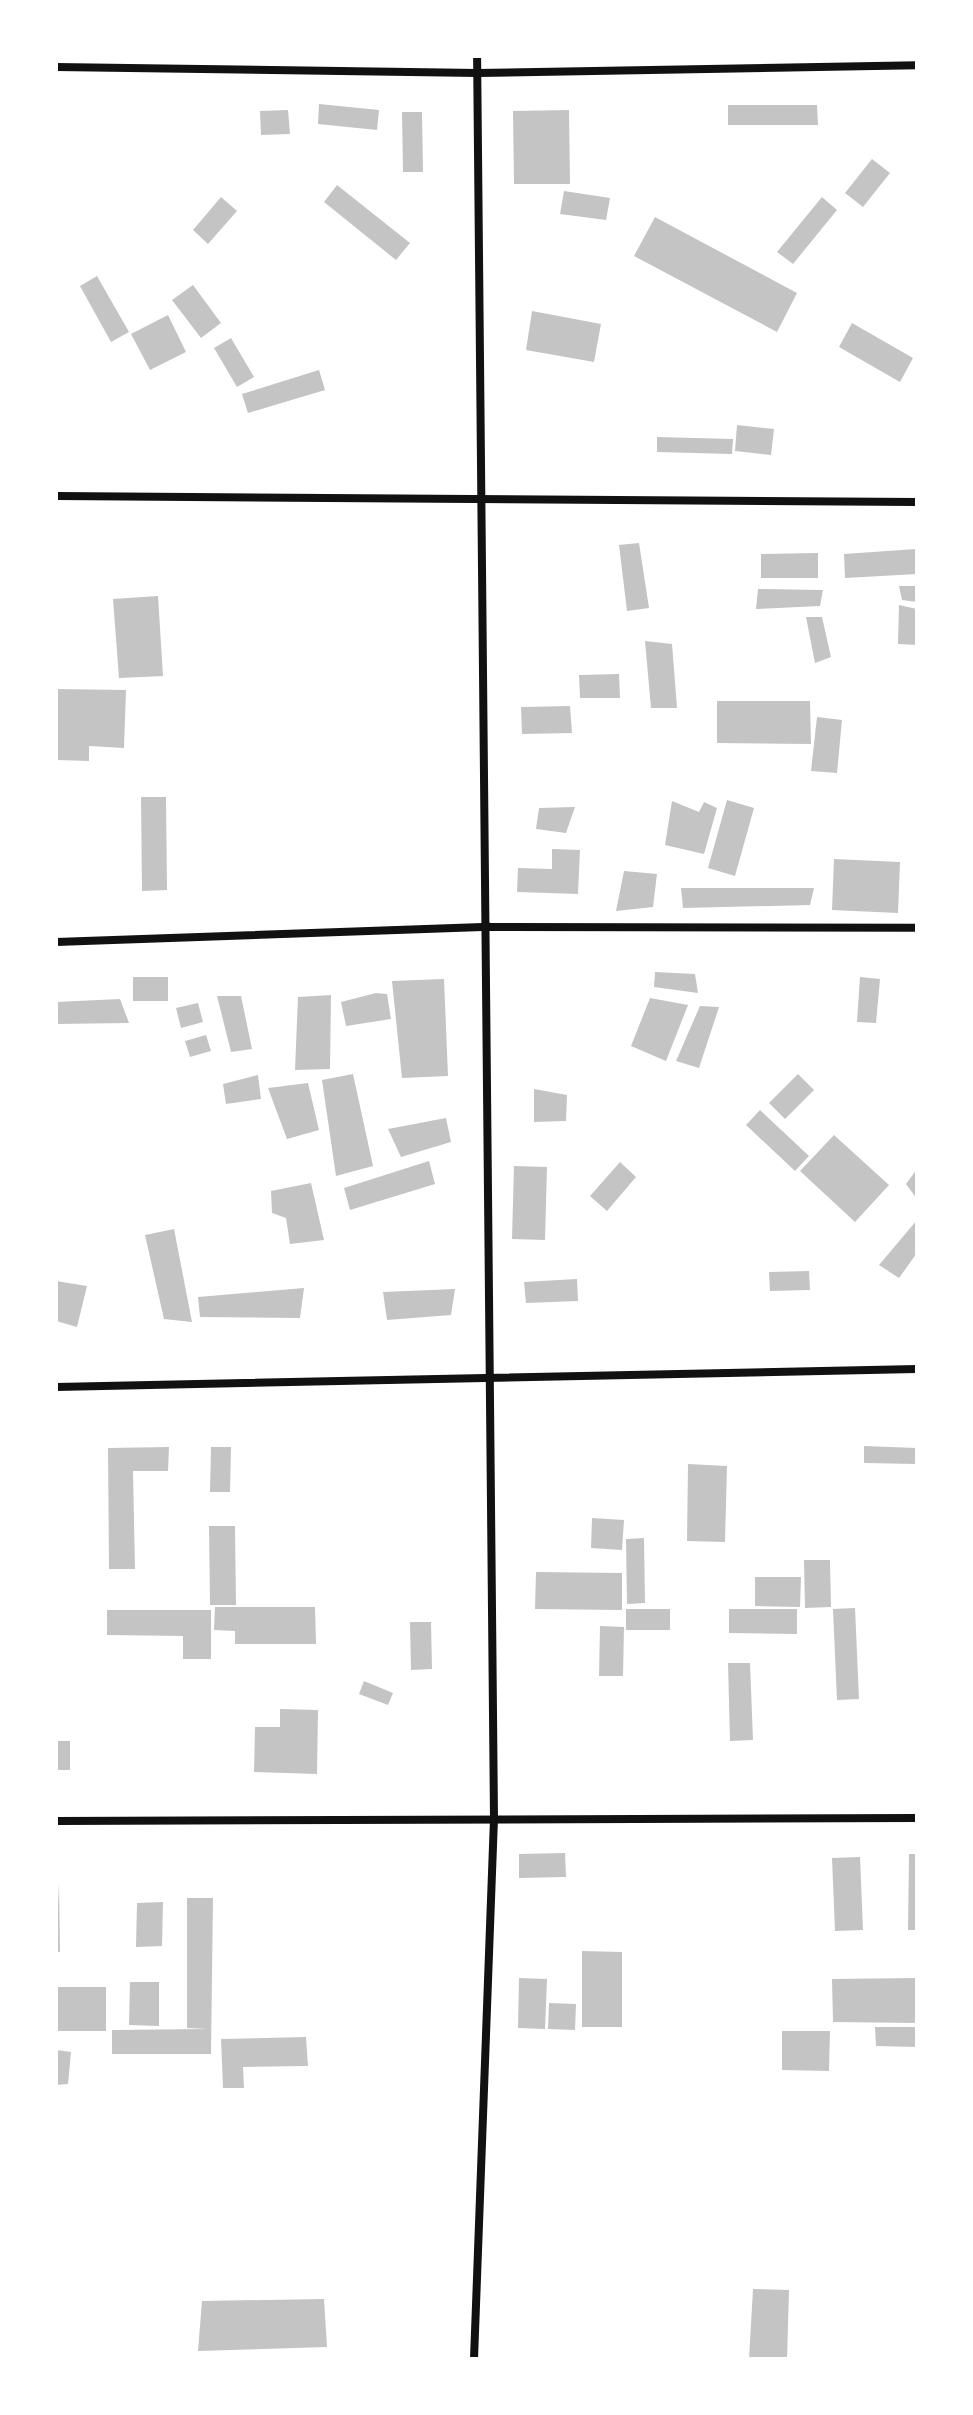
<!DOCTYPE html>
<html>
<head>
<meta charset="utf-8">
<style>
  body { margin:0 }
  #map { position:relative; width:973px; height:2415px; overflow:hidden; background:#fff; font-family:Spectral,serif }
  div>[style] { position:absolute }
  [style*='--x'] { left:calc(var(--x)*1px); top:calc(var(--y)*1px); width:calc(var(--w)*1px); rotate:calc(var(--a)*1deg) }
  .building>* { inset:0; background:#c4c4c4 }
  .minor>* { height:8px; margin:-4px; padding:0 4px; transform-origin:4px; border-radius:4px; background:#111 }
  span { translate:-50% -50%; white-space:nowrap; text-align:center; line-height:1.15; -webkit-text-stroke:6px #fff; paint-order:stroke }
  .frame { position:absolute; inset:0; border:58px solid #fff; pointer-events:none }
</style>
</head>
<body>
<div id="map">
  <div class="building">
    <div style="clip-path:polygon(319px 104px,379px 110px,377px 130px,318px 124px)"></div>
    <div style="clip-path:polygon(728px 105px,817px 105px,818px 125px,728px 125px)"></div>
    <div style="clip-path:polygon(288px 110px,290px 134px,261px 135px,260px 111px)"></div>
    <div style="clip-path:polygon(569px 110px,570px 184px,514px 184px,513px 111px)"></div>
    <div style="clip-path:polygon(402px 112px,422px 112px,423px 172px,403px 172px)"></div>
    <div style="clip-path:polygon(872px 159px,890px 173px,863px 207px,845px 193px)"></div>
    <div style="clip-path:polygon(337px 185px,410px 243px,396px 260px,324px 202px)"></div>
    <div style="clip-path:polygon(564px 191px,610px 198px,606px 220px,560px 214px)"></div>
    <div style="clip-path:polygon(221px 197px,237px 211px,208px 244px,193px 230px)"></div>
    <div style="clip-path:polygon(822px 197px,837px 210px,793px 264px,777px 252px)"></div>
    <div style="clip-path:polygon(655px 217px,797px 293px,777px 332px,634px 256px)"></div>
    <div style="clip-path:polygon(97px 276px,129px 332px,111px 342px,80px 286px)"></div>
    <div style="clip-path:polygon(193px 285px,221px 323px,201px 338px,172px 300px)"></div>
    <div style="clip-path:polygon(532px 311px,601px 324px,594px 362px,526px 350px)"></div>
    <div style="clip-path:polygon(168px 315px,186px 352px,150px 370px,131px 334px)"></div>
    <div style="clip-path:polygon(852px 323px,913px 358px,900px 382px,839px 347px)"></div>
    <div style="clip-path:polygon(231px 338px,254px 377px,237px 387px,214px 348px)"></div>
    <div style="clip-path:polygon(319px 370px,325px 390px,248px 413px,242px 394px)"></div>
    <div style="clip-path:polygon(737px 425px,774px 429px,771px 455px,735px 451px)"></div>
    <div style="clip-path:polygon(657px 437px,733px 439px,732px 454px,657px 452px)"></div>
    <div style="clip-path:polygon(639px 543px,649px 608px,627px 611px,619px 545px)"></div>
    <div style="clip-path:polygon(916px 549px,917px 574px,845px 578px,844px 554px)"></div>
    <div style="clip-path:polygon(818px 553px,818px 578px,761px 578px,761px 554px)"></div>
    <div style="clip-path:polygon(899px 586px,917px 586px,917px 602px,902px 600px)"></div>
    <div style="clip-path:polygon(758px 589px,823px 590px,820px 606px,756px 609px)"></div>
    <div style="clip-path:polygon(158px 596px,163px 676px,119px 678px,113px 599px)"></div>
    <div style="clip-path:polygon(899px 605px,917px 609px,917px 645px,898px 644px)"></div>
    <div style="clip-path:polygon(806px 617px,822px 617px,831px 657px,815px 663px)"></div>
    <div style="clip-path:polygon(645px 641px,672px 644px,677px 708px,651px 708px)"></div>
    <div style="clip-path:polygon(619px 674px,620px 698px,580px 698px,579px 675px)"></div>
    <div style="clip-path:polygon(56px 689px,126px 690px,124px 748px,89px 746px,89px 761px,56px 760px)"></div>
    <div style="clip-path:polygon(717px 701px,810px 701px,811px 744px,717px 743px)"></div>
    <div style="clip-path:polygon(570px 706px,572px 733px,522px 734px,521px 707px)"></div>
    <div style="clip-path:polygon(817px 717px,842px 720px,837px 773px,811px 771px)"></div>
    <div style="clip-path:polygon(141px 797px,166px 797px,167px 890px,142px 891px)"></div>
    <div style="clip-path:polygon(727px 800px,754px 808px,735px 876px,708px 868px)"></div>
    <div style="clip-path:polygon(672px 801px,699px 812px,704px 802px,717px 808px,704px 854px,665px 845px)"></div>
    <div style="clip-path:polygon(575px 807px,566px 833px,536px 829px,539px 808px)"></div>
    <div style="clip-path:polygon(552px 849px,580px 850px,578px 894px,517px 892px,518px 868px,552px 869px)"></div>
    <div style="clip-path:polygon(834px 859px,900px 862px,898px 913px,832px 910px)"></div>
    <div style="clip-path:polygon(624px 871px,657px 874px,653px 907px,616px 911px)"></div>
    <div style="clip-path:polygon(681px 888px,814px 888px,810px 905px,683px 908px)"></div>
    <div style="clip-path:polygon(655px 972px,695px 974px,698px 993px,654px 987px)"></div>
    <div style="clip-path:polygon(133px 977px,168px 977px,168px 1001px,133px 1001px)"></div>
    <div style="clip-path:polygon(860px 977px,880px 979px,876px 1023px,857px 1022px)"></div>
    <div style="clip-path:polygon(444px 979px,448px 1076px,402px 1078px,392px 981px)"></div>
    <div style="clip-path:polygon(376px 993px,387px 994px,391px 1019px,346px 1026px,341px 1002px)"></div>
    <div style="clip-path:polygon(331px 995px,330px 1069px,295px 1070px,298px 997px)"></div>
    <div style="clip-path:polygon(217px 996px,241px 996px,252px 1049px,231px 1052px)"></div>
    <div style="clip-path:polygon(650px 998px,688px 1005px,666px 1061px,631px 1046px)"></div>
    <div style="clip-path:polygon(120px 999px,129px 1023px,56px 1024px,56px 1002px)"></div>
    <div style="clip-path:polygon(198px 1003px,203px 1022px,181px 1028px,176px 1008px)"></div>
    <div style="clip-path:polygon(700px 1006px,719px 1007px,699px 1068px,676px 1061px)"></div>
    <div style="clip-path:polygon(206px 1035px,211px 1051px,190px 1057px,185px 1041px)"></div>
    <div style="clip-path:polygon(353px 1074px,373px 1166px,336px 1176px,322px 1080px)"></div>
    <div style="clip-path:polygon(798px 1074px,814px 1090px,785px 1119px,769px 1103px)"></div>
    <div style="clip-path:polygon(258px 1075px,261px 1099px,226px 1104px,223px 1084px)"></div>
    <div style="clip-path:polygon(308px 1083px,319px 1130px,287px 1139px,268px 1088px)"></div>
    <div style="clip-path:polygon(534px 1089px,567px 1095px,566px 1121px,534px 1122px)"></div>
    <div style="clip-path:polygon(760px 1110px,809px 1156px,795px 1171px,746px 1125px)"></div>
    <div style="clip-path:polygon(446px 1118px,451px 1142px,401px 1157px,388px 1129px)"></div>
    <div style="clip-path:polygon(834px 1135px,889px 1185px,855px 1222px,800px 1171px)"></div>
    <div style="clip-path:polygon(429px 1161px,435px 1184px,350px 1210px,344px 1188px)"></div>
    <div style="clip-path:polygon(620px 1162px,636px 1177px,607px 1211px,590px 1196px)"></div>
    <div style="clip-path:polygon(514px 1166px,547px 1167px,545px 1240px,512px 1239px)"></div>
    <div style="clip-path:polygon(917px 1169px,917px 1199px,906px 1184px)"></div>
    <div style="clip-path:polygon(311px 1183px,324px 1240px,290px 1244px,286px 1218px,272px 1213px,271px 1191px)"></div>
    <div style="clip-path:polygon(917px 1220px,917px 1253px,899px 1278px,879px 1265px)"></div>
    <div style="clip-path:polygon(174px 1229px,192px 1322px,164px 1319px,145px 1235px)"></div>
    <div style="clip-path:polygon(809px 1271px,810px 1290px,770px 1291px,769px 1272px)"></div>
    <div style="clip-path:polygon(577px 1279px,578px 1301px,526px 1303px,524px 1282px)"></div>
    <div style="clip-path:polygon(56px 1281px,87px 1286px,77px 1327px,56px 1321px)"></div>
    <div style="clip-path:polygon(304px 1288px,300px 1318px,200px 1317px,198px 1297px)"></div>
    <div style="clip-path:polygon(455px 1289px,451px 1315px,387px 1320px,383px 1292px)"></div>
    <div style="clip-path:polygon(864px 1446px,917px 1448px,917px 1464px,864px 1463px)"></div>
    <div style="clip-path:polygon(169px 1447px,168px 1471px,133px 1471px,135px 1569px,109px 1569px,108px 1448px)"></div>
    <div style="clip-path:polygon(211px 1447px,231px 1447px,230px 1492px,210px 1492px)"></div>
    <div style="clip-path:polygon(688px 1464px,727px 1466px,725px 1542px,687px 1541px)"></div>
    <div style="clip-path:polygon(592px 1518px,624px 1520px,622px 1550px,591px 1548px)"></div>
    <div style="clip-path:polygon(209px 1526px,235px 1526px,236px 1605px,210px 1605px)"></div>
    <div style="clip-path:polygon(644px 1538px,645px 1603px,627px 1604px,626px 1539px)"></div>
    <div style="clip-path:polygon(804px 1560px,830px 1560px,831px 1607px,805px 1608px)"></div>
    <div style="clip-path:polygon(536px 1572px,622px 1573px,622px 1610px,535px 1609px)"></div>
    <div style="clip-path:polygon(755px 1577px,801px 1577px,800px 1607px,755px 1606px)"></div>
    <div style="clip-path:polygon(215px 1607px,315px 1607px,316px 1644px,235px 1644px,235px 1631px,214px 1630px)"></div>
    <div style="clip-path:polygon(855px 1608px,859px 1699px,837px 1700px,833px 1609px)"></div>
    <div style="clip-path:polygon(626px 1609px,670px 1609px,670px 1630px,626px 1630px)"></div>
    <div style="clip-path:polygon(729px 1609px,797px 1609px,797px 1634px,729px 1633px)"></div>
    <div style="clip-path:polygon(107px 1610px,211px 1610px,211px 1659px,183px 1659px,183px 1636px,107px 1635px)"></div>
    <div style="clip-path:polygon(410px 1622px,431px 1622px,432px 1669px,411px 1670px)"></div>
    <div style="clip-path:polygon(600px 1626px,624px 1627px,623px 1676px,599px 1676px)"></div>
    <div style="clip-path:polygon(728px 1663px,750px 1663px,753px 1740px,730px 1741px)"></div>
    <div style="clip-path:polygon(364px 1681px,393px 1693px,388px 1705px,359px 1694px)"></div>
    <div style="clip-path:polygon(280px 1709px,318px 1710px,317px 1774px,254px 1772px,255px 1727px,280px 1727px)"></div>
    <div style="clip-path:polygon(56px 1741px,70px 1741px,70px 1770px,56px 1770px)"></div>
    <div style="clip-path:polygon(565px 1853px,566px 1877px,519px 1878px,519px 1854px)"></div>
    <div style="clip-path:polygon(909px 1854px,917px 1854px,917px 1930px,908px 1930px)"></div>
    <div style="clip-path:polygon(860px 1857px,863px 1930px,835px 1931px,832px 1858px)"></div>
    <div style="clip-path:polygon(59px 1882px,60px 1952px,56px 1952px)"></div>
    <div style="clip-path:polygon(187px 1898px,213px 1898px,211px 2054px,112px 2054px,112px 2030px,208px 2029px,187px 2028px)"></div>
    <div style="clip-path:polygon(163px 1902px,162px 1946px,136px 1947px,137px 1903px)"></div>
    <div style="clip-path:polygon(582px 1951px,622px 1952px,622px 2027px,582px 2027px)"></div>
    <div style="clip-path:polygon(519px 1978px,547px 1979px,545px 2029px,518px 2028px)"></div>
    <div style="clip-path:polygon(917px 1978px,917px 2023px,833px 2022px,832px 1979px)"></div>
    <div style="clip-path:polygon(130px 1982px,159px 1982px,159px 2026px,129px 2025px)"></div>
    <div style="clip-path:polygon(56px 1987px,106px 1987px,106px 2031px,56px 2031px)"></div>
    <div style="clip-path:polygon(549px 2003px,576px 2004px,575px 2030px,548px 2029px)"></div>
    <div style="clip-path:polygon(875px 2027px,917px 2027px,917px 2047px,876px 2046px)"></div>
    <div style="clip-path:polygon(782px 2031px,830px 2031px,829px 2071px,782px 2070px)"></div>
    <div style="clip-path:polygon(306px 2037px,308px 2066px,243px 2067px,244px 2088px,223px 2088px,221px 2039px)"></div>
    <div style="clip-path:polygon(56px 2050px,71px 2052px,68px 2084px,56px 2085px)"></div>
    <div style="clip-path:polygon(753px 2289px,789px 2290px,787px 2359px,749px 2359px)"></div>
    <div style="clip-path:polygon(324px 2299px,327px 2347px,198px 2351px,202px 2301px)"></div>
  </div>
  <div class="minor">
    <div style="--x:56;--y:67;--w:422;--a:0.8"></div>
    <div style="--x:478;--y:73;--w:439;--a:-1"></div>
    <div style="--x:56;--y:496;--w:861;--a:0.4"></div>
    <div style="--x:56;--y:942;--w:434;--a:-2"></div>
    <div style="--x:490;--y:927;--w:427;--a:0.1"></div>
    <div style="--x:56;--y:1387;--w:861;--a:-1.2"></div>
    <div style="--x:56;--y:1821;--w:861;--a:-0.2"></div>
    <div style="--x:474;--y:2359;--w:541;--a:-87.88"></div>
    <div style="--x:494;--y:1818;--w:1762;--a:-90.55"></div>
  </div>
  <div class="frame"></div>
</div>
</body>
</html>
